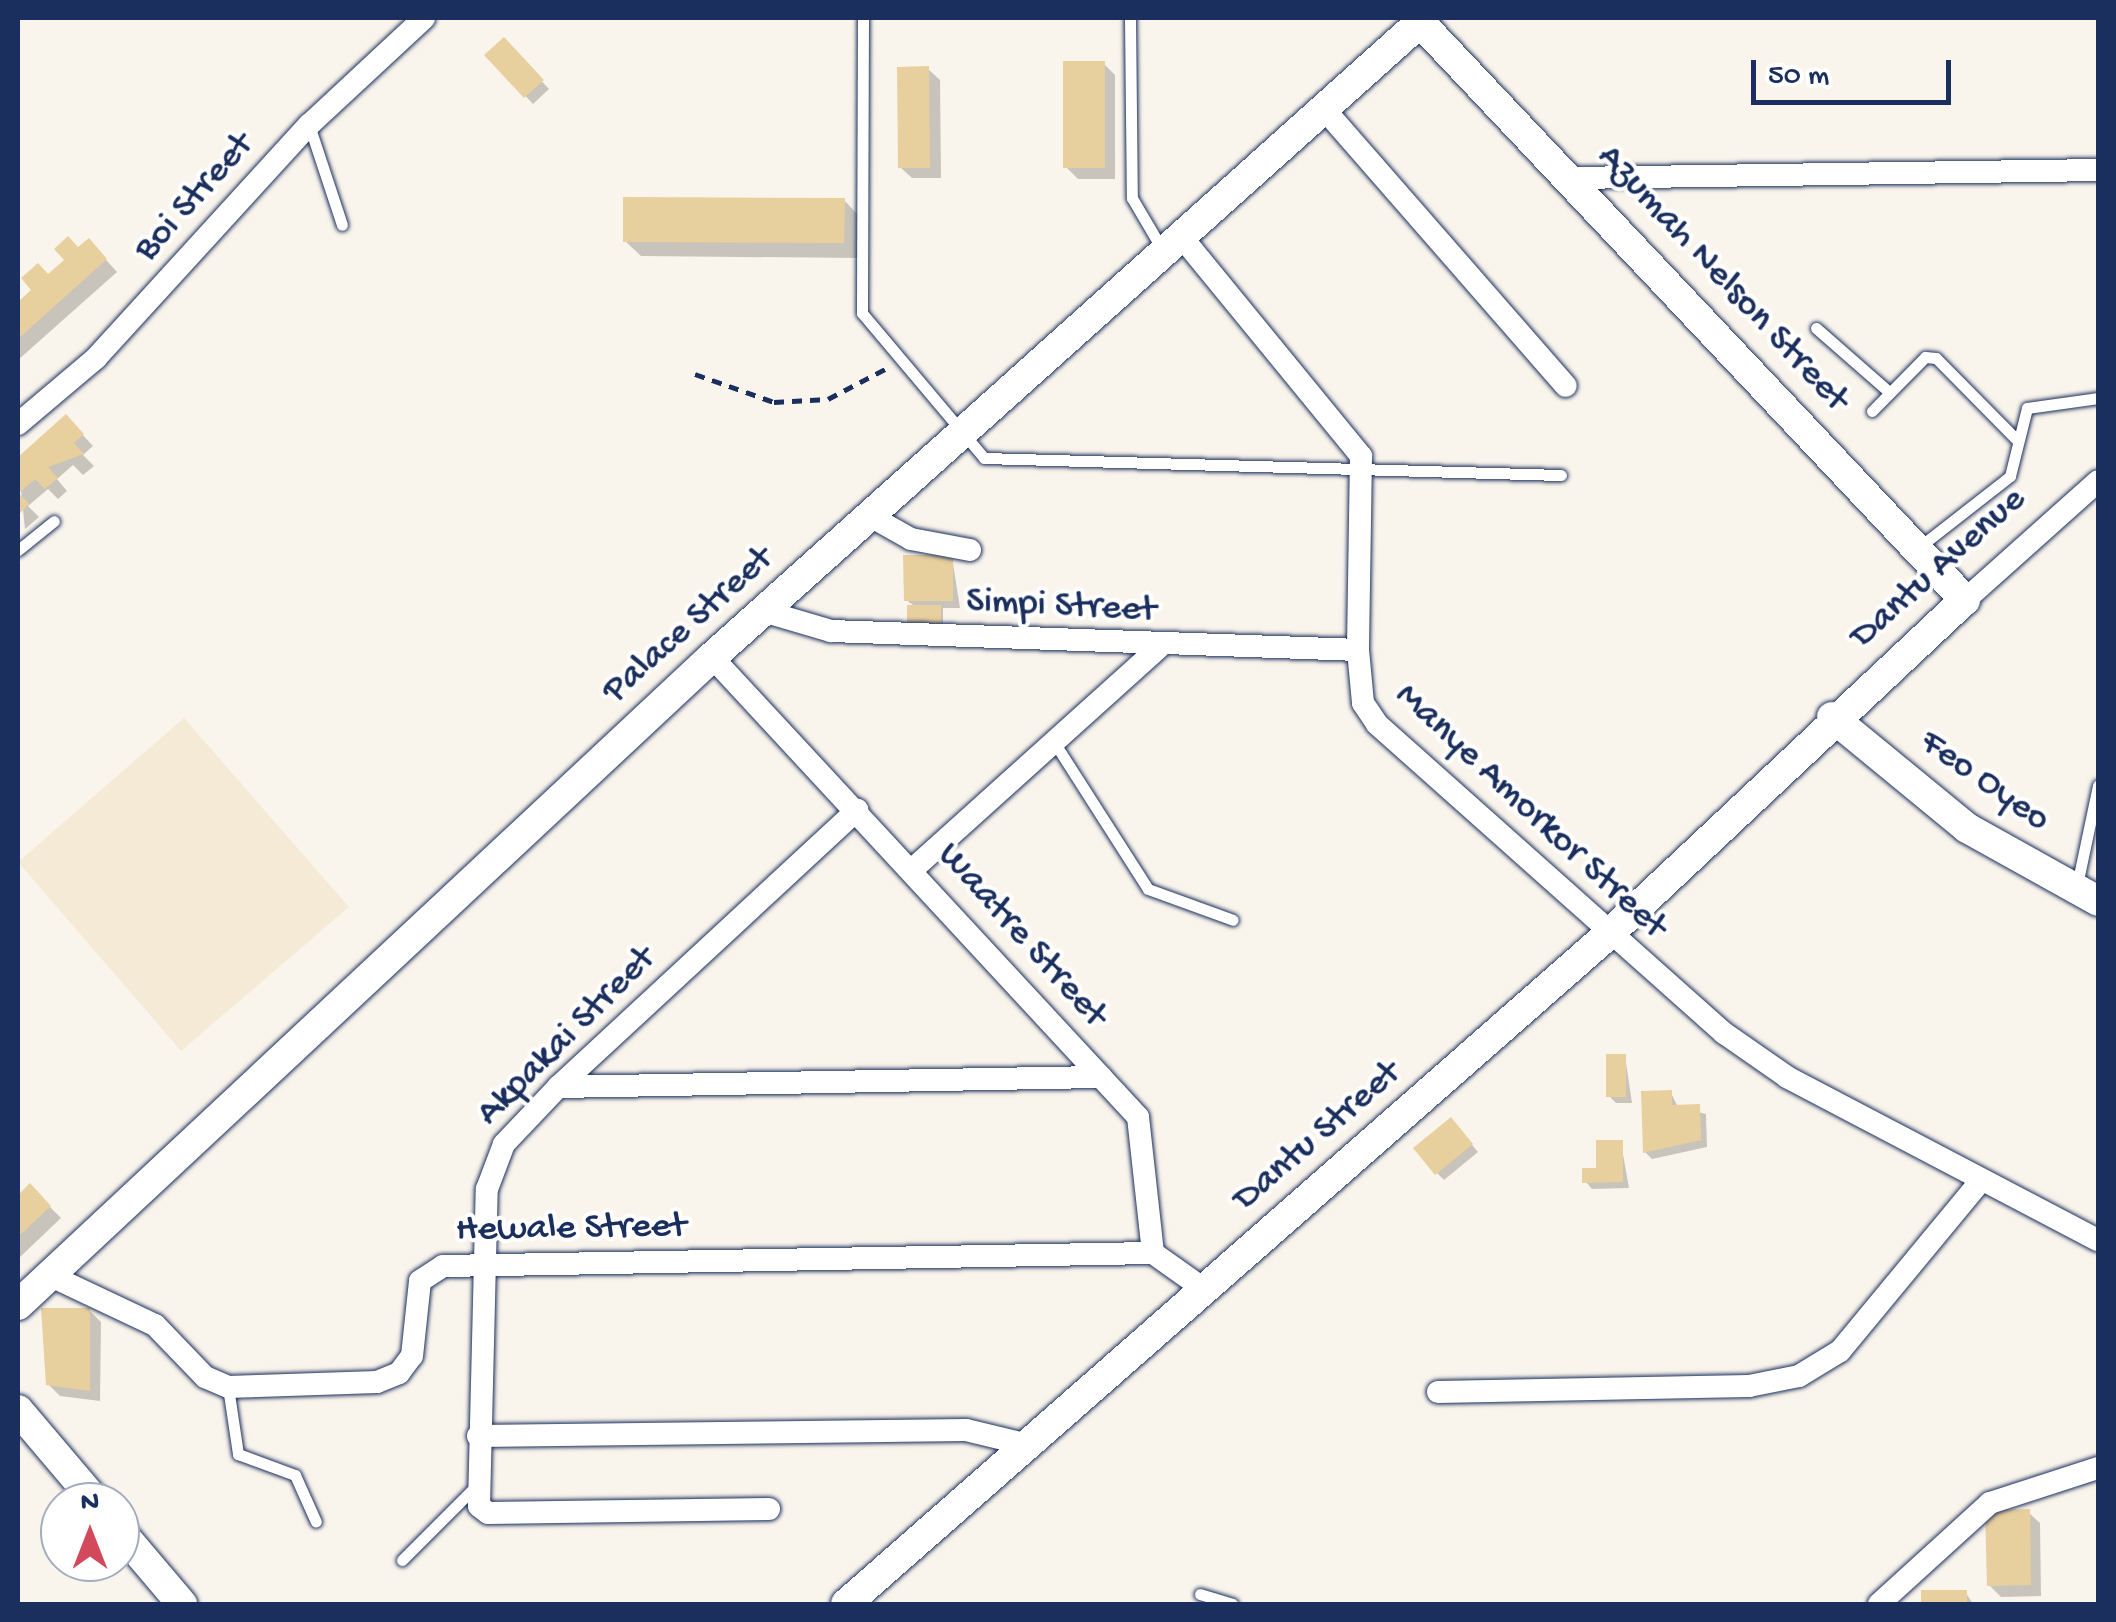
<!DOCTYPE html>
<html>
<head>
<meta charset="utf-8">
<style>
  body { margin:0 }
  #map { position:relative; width:2116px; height:1622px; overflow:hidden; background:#faf5ec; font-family:"Gochi Hand",sans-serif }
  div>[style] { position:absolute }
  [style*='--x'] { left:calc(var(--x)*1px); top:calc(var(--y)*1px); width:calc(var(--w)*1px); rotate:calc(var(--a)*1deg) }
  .built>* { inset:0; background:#f5ead5 }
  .shadow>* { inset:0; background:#0003 }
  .building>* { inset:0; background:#e8cf9e }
  .path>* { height:5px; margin-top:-2.5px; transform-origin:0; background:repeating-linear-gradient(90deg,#1b2f5e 0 10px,transparent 0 18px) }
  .roads { filter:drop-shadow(0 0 2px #1b2f5e) drop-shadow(0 0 2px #1b2f5e) }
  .service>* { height:11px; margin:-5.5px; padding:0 5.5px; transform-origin:5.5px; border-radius:5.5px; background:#fff }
  .minor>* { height:22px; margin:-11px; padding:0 11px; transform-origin:11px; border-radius:11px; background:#fff }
  .tertiary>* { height:30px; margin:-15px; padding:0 15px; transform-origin:15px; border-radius:15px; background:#fff }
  span { translate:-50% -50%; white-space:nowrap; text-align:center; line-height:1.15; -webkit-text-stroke:8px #fff; paint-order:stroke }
  .street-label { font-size:38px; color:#1b2f5e }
  .frame { position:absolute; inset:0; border:20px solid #1b2f5e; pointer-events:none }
  .north { position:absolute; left:40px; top:1482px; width:100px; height:100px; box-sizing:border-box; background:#fff; border:2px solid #a4acbf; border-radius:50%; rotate:0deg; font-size:28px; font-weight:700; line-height:40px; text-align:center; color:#1b2f5e }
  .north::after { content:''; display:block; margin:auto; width:35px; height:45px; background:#d1495b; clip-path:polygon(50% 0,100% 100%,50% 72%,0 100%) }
  .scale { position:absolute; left:1751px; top:60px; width:200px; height:45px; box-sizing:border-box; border:5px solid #1b2f5e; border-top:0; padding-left:12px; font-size:30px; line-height:35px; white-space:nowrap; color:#1b2f5e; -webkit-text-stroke:8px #fff; paint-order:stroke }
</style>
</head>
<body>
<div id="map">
  <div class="built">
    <div style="clip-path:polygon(184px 718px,349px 907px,181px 1051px,18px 862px)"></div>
  </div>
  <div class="shadow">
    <div style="clip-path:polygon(504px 41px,549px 89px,533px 104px,488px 56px)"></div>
    <div style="clip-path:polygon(1103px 63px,1115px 75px,1115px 179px,1078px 179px,1066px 167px)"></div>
    <div style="clip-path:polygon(928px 69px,940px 80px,941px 178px,912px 178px,900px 167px)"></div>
    <div style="clip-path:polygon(844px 200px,859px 216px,859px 258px,641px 256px,625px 241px)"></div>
    <div style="clip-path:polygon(79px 250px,100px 253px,117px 272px,18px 360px,18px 306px)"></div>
    <div style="clip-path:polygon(66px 417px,93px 446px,83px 455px,94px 466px,83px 475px,73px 465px,57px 479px,67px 491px,58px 499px,48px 489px,28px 506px,39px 517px,25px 529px,18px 461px)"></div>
    <div style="clip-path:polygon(952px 557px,960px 608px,943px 608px,943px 626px,906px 600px)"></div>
    <div style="clip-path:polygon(1625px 1056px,1632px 1103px,1616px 1103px,1609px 1096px)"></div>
    <div style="clip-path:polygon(1671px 1093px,1678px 1107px,1706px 1114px,1707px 1147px,1652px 1159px,1645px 1152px)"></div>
    <div style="clip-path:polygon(1458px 1128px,1478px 1152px,1444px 1180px,1437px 1173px)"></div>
    <div style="clip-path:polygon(1621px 1143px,1629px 1188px,1592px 1189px,1585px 1181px)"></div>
    <div style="clip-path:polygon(30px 1187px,61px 1218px,18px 1259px,18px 1199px)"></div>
    <div style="clip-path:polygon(89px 1310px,101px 1322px,100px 1401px,60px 1396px,48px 1384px)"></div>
    <div style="clip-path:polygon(2028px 1512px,2040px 1523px,2041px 1596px,2001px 1597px,1989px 1585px)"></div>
    <div style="clip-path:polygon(1924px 1593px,1966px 1593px,1973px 1604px,1924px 1604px)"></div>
  </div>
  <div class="building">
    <div style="clip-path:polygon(504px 37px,544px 80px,524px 98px,484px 55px)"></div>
    <div style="clip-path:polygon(1063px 61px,1105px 61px,1105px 168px,1063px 168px)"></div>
    <div style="clip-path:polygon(929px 66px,930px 168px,898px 168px,897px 67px)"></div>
    <div style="clip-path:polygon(623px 197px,845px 198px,844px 243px,623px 242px)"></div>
    <div style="clip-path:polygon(68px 236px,78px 247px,89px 238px,107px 259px,18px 339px,18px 302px,31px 290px,21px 278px,38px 263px,48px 274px,64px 260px,54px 249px)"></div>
    <div style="clip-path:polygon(66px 414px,84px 434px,74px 443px,84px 454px,48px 467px,58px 478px,45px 489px,35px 479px,19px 493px,29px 504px,18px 515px,18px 457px)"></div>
    <div style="clip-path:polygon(903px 555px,953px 555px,953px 601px,904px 601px)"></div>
    <div style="clip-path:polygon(907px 605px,941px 605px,941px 625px,907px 625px)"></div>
    <div style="clip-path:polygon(1606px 1054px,1626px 1054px,1626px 1097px,1606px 1097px)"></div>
    <div style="clip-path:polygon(1672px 1090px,1672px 1105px,1700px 1104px,1701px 1140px,1643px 1153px,1641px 1091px)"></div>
    <div style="clip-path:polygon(1451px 1117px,1473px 1144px,1435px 1175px,1413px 1148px)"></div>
    <div style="clip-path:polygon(1596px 1140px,1623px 1140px,1623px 1182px,1582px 1183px,1582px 1168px,1596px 1168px)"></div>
    <div style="clip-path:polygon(30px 1183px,51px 1206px,18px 1237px,18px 1195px)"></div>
    <div style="clip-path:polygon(41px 1308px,90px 1308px,90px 1391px,46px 1385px)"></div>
    <div style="clip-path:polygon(2030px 1509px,2031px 1585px,1987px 1586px,1985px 1510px)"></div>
    <div style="clip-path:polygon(1921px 1590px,1967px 1590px,1967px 1604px,1921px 1604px)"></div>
  </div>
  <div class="path">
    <div style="--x:695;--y:374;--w:84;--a:19.5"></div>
    <div style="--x:774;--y:402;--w:54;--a:-3.2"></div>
    <div style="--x:828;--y:399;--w:67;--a:-27.7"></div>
  </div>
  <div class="roads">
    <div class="service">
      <div style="--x:863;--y:18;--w:295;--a:90.2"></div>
      <div style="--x:862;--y:313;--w:189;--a:49.9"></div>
      <div style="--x:984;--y:458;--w:577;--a:1.69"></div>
      <div style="--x:1130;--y:18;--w:180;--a:89.4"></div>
      <div style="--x:1132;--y:198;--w:59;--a:59.5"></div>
      <div style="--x:309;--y:125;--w:105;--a:71.7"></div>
      <div style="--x:1816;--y:328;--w:97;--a:41.2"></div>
      <div style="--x:1872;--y:411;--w:76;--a:-45.5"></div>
      <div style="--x:1925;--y:357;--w:11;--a:5"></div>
      <div style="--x:1936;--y:358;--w:114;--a:45.4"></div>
      <div style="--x:1918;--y:548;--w:117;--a:-38"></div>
      <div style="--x:2010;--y:476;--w:70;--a:-76"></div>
      <div style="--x:2027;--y:408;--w:72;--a:-8"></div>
      <div style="--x:18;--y:550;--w:46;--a:-38.9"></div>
      <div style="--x:1054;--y:742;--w:174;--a:57.4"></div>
      <div style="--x:1148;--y:889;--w:90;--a:20"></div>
      <div style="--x:2077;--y:885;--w:102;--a:-78.1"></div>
      <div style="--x:228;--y:1387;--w:68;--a:81.5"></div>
      <div style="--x:238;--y:1454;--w:61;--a:20.2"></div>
      <div style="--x:295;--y:1475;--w:51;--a:65.9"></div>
      <div style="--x:402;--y:1560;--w:106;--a:-45"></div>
      <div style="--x:1200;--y:1594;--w:34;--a:17"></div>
    </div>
    <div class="minor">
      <div style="--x:1325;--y:110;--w:366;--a:48.9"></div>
      <div style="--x:1573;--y:178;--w:525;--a:-0.87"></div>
      <div style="--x:1185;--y:241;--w:278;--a:50.7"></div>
      <div style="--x:1361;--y:456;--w:194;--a:90.9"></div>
      <div style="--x:1358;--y:650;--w:53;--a:84.6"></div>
      <div style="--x:1363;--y:703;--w:25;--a:56"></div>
      <div style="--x:1377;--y:724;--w:465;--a:41.7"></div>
      <div style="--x:1724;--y:1033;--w:77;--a:34.9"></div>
      <div style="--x:1787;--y:1077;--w:351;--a:27.7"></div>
      <div style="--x:18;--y:424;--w:102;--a:-40.2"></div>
      <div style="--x:96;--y:358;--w:316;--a:-47.6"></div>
      <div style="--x:309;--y:125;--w:157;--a:-42.9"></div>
      <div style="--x:870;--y:516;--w:47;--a:29.3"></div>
      <div style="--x:911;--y:539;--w:60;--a:10.6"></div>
      <div style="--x:1965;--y:600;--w:178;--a:-41.8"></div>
      <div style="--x:763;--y:611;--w:71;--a:16.4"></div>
      <div style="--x:831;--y:631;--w:527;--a:2.06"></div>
      <div style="--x:712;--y:657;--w:627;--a:47.2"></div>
      <div style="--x:1138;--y:1117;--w:137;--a:83.7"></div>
      <div style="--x:1153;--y:1253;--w:64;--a:35.4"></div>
      <div style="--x:914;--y:868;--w:329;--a:-42"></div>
      <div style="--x:558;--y:1087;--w:543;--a:-1.06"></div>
      <div style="--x:49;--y:1275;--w:117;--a:25.3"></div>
      <div style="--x:155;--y:1325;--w:72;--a:46.1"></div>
      <div style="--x:205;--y:1377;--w:25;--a:23"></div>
      <div style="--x:228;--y:1387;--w:149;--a:-1.9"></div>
      <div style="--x:377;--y:1382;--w:24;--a:-22"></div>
      <div style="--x:399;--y:1373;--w:21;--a:-53"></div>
      <div style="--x:412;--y:1356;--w:75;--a:-83.9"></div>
      <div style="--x:420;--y:1281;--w:27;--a:-33"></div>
      <div style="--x:443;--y:1266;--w:710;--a:-1.05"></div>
      <div style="--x:1438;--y:1392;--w:311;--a:-1.1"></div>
      <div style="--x:1749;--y:1386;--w:51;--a:-11.3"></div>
      <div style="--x:1799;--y:1376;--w:48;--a:-31.4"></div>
      <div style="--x:1840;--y:1351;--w:219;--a:-50.4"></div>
      <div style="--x:478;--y:1436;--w:488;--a:-0.7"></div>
      <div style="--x:966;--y:1430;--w:64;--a:13.6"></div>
      <div style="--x:769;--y:1509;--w:281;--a:179.2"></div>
      <div style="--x:488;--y:1513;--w:11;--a:-142"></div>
      <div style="--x:479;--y:1506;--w:317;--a:-88.6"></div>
      <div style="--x:487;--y:1189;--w:48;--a:-69.3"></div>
      <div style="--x:504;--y:1144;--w:79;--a:-46.5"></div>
      <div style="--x:558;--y:1087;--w:408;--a:-42.8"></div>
      <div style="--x:1879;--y:1604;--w:150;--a:-42.3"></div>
      <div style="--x:1990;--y:1503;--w:114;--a:-18"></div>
    </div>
    <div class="tertiary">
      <div style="--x:1832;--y:717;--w:175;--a:39.4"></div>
      <div style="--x:1967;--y:828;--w:150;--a:29.1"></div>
      <div style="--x:18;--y:1305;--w:949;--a:-43.04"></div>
      <div style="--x:712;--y:657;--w:957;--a:-41.87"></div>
      <div style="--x:18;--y:1410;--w:121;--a:49.7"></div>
      <div style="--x:120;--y:1531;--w:96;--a:49.7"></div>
      <div style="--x:846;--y:1604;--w:1015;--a:-41.29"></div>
      <div style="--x:1609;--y:934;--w:488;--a:-43.2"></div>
      <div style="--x:1965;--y:600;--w:800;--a:-133.33"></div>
    </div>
  </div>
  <div class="street-label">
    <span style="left:195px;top:198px;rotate:-48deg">Boi Street</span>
    <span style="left:1722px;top:279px;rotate:47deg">Azumah Nelson Street</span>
    <span style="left:1939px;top:569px;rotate:-42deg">Dantu Avenue</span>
    <span style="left:1061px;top:607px;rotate:3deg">Simpi Street</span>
    <span style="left:689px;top:626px;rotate:-42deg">Palace Street</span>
    <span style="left:1984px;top:782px;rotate:35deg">Feo Oyeo</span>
    <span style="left:1530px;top:812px;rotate:43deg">Manye Amorkor Street</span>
    <span style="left:1021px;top:936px;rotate:48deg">Waatre Street</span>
    <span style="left:567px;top:1037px;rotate:-45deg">Akpakai Street</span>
    <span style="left:1318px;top:1137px;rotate:-41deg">Dantu Street</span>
    <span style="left:571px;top:1230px;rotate:-1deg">Hewale Street</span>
  </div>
  <div class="frame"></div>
  <div class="north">N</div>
  <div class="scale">50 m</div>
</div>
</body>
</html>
